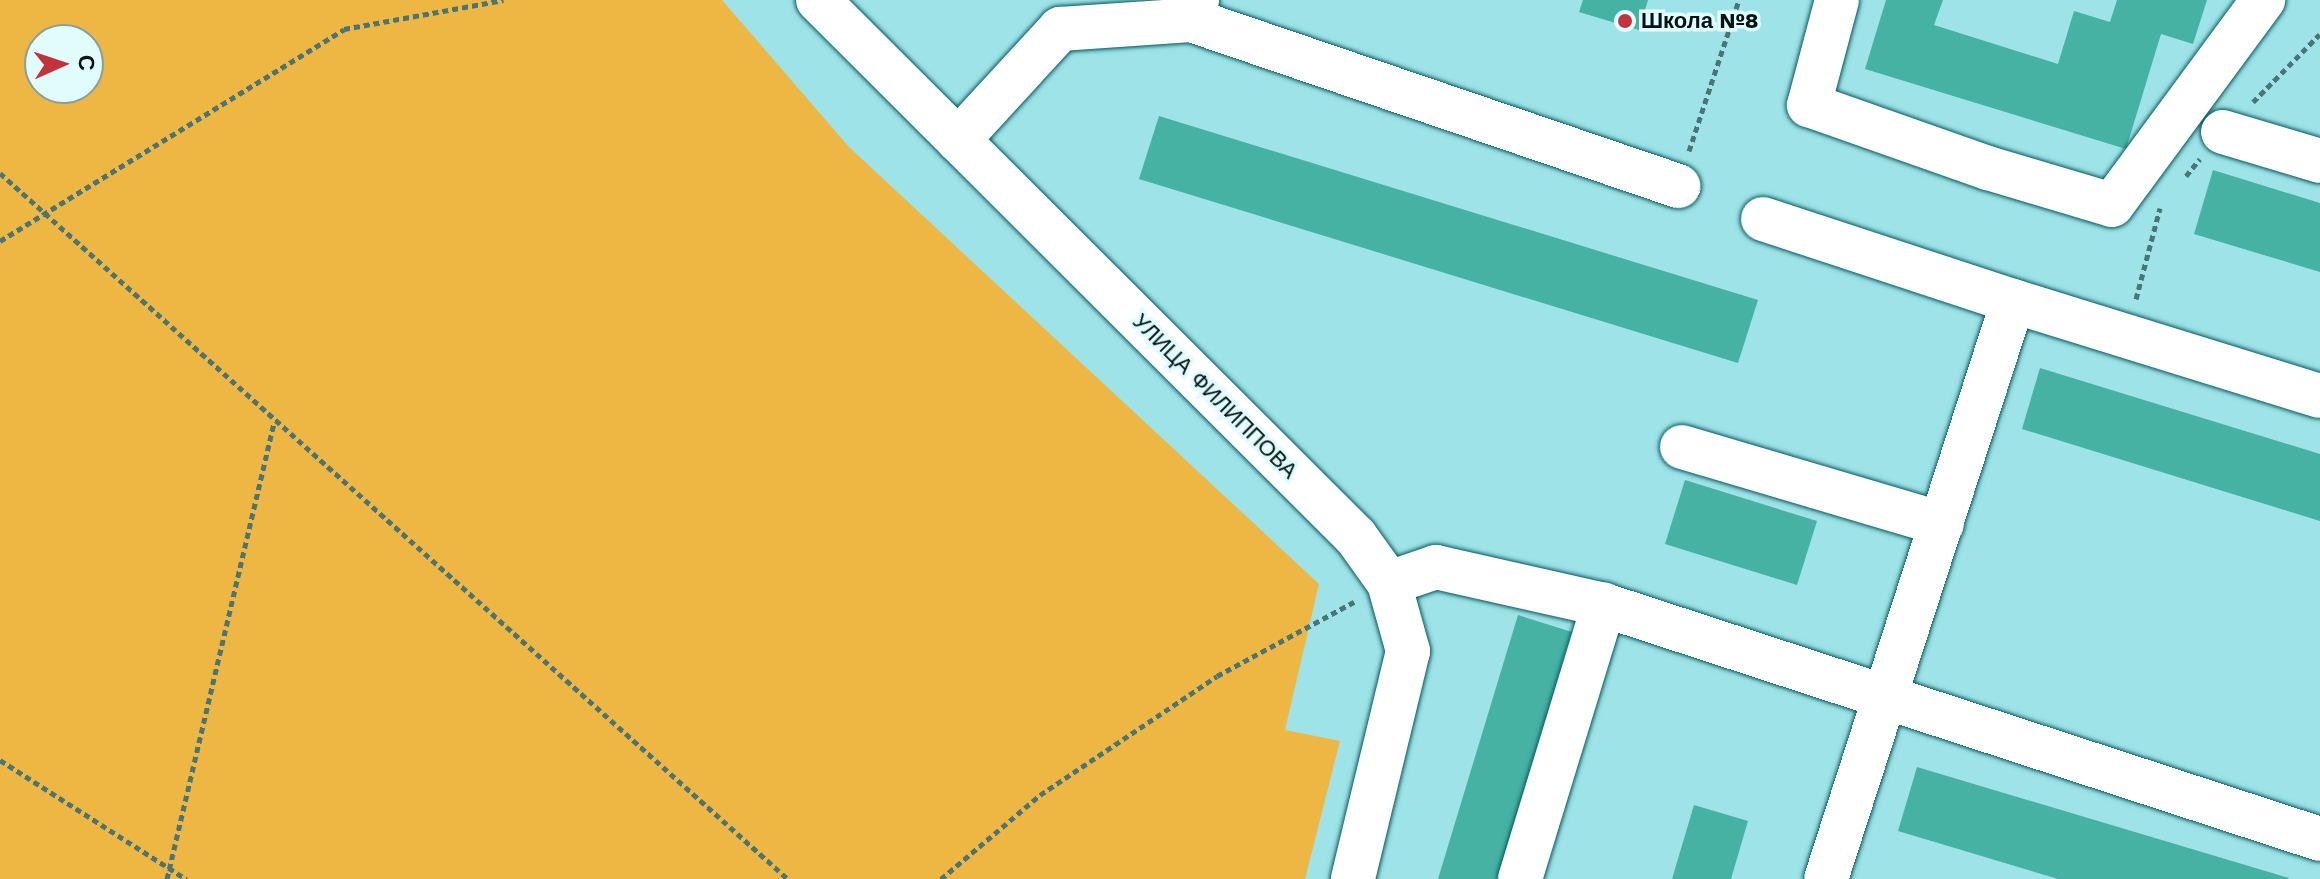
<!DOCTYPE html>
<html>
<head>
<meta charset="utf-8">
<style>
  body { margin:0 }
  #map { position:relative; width:2320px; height:879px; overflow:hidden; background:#9de3e8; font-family:"Work Sans",sans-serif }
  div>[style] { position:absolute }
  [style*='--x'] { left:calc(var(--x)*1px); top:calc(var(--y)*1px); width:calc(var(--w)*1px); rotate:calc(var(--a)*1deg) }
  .green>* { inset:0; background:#eeb744 }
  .building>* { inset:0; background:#46b2a3 }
  .path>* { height:5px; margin-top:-2.5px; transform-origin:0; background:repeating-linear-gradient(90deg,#4a7577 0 6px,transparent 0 10px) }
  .roads { filter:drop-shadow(0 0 2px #06595e) drop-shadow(0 0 2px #06595e) }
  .minor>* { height:44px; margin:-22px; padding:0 22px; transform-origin:22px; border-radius:22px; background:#fff }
  .dots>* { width:22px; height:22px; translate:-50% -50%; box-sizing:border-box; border:4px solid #e1fcfd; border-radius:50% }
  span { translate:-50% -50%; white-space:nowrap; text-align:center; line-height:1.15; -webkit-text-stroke:7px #e1fcfd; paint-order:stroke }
  .poi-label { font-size:22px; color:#001213; font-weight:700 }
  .left { translate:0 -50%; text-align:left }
  .street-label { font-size:22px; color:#001213 }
  .north { position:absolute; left:24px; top:24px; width:80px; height:80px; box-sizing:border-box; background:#e1fcfd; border:2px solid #879e9f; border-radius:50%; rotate:87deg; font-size:22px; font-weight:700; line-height:32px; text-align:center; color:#001213 }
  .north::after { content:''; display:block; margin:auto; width:28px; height:36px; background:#c3333d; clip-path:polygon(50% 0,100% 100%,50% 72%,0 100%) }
</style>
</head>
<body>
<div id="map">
  <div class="green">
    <div style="clip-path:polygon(evenodd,0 0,722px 0,849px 147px,1319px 584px,1285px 730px,1340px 741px,1305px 879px,0 879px,0 0,40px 40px,88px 40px,88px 88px,40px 88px,40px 40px)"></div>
  </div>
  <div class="building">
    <div style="clip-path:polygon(1583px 0,1648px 0,1639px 30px,1579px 12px)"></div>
    <div style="clip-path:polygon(1886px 0,1943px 0,1934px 25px,2058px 64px,2074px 11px,2110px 22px,2117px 0,2207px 0,2193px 44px,2161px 34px,2126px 149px,1865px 69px)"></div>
    <div style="clip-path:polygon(1159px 116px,1758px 300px,1738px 363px,1139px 179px)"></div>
    <div style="clip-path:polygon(2213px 170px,2320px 203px,2320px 272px,2194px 234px)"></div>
    <div style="clip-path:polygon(2040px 368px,2320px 454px,2320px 521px,2022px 429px)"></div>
    <div style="clip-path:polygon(1685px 480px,1817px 521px,1797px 585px,1665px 544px)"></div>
    <div style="clip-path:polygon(1518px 615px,1572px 632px,1497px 879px,1438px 879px)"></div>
    <div style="clip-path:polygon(1917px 767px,2289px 878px,2288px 879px,2058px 879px,1898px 831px)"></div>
    <div style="clip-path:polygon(1694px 805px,1748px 821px,1731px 879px,1672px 879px)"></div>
  </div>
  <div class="path">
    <div style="--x:2253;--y:102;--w:95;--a:-45.4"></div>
    <div style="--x:1689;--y:151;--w:159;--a:-71.7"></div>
    <div style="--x:0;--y:173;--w:1058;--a:41.86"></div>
    <div style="--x:2186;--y:176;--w:22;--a:-51"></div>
    <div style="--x:0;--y:241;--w:404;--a:-31.6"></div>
    <div style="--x:344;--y:29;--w:162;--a:-10.3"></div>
    <div style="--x:2136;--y:299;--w:94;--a:-75.2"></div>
    <div style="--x:0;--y:760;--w:221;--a:32.6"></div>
    <div style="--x:167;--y:879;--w:468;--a:-76.8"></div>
    <div style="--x:941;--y:879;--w:130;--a:-40.3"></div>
    <div style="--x:1040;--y:795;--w:213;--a:-33.9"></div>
    <div style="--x:1217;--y:676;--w:156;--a:-28.4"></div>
  </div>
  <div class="roads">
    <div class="minor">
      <div style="--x:818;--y:0;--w:760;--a:44.95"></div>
      <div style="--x:1356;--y:537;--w:57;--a:54.3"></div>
      <div style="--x:1389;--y:583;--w:71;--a:74.4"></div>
      <div style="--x:1408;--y:651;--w:235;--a:103.6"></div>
      <div style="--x:1837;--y:0;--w:109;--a:104.9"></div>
      <div style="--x:1809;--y:105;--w:190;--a:19.4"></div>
      <div style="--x:1988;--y:168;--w:129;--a:16.6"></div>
      <div style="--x:2112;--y:205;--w:255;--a:-53.6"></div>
      <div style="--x:1191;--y:20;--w:515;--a:18.82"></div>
      <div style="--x:2223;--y:132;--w:101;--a:16.6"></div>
      <div style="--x:958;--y:140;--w:151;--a:-47.4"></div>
      <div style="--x:1060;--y:29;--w:131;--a:-3.9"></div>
      <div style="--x:1191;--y:20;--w:21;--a:-73"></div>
      <div style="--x:1763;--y:219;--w:263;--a:18.2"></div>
      <div style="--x:2013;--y:301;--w:607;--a:107.93"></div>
      <div style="--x:2013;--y:301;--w:321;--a:17.2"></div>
      <div style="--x:1682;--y:447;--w:271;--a:16.5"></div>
      <div style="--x:1389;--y:583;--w:50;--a:-18.8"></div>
      <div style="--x:1436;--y:567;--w:172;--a:12.7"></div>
      <div style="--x:1604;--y:605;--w:753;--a:18.1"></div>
      <div style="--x:1520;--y:879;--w:287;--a:-73"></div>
    </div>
  </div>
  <div class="dots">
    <div style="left:1625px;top:21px;background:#c3333d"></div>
  </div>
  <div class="poi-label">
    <span class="left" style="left:1641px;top:21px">Школа №8</span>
  </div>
  <div class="street-label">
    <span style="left:1215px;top:396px;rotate:45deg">УЛИЦА ФИЛИППОВА</span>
  </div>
  <div class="north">С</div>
</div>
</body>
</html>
